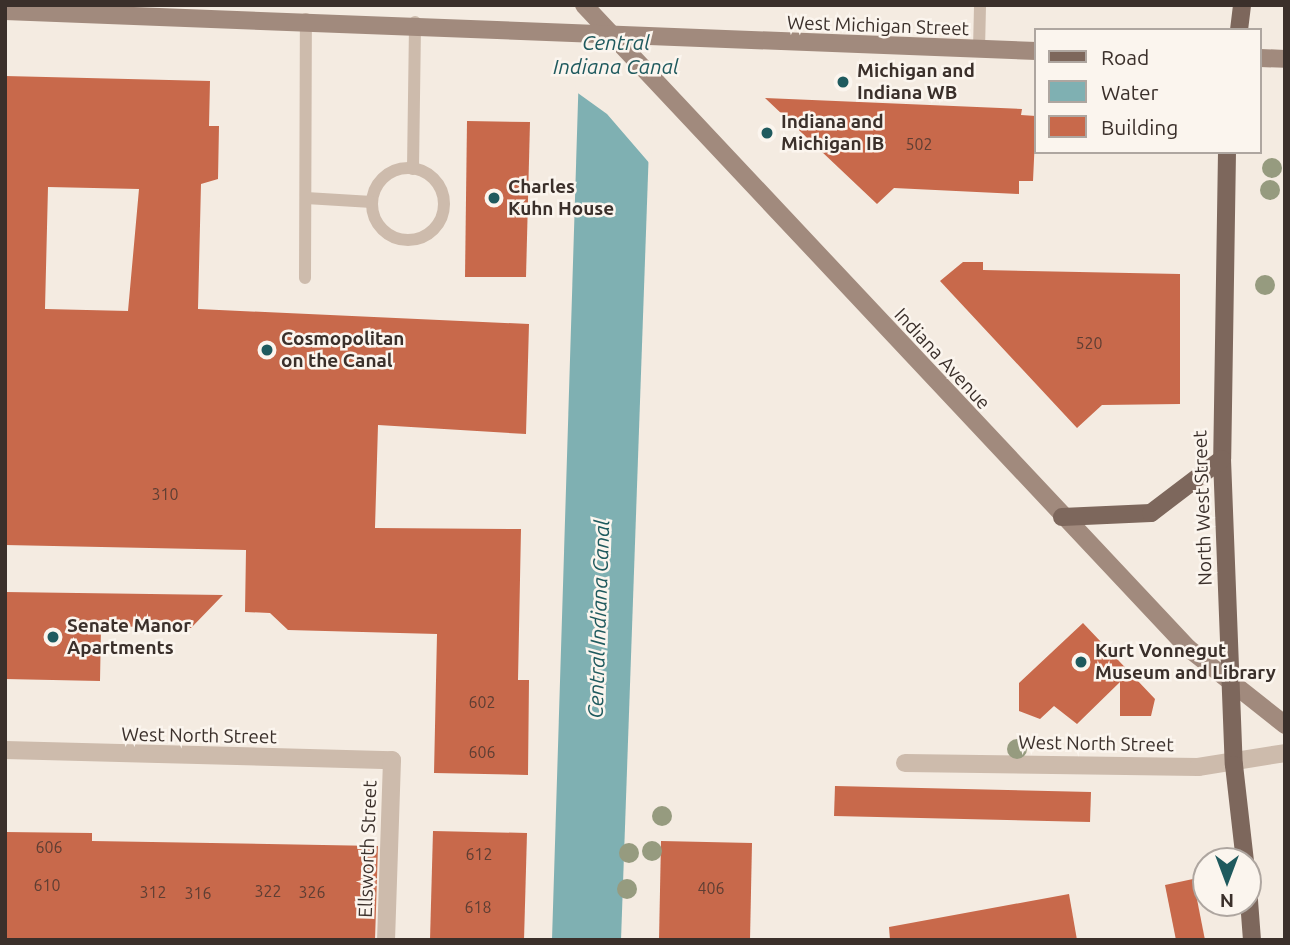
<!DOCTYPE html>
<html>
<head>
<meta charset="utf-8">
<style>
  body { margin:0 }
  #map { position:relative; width:1290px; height:945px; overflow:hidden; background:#f4ebe1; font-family:Ubuntu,sans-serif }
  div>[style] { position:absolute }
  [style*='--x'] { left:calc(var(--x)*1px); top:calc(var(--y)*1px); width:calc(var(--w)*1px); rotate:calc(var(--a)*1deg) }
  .water>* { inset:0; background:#7fb0b2 }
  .pier>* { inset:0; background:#f4ebe1 }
  .building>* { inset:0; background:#c8694b }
  .lane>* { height:12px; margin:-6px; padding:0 6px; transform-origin:6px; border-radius:6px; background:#cdbbac }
  .lane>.ring { margin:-6px; padding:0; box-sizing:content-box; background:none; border:12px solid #cdbbac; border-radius:50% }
  .street>* { height:18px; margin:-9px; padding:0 9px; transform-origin:9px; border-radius:9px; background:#cdbbac }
  .secondary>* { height:18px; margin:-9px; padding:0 9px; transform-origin:9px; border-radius:9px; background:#a18a7d }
  .primary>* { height:18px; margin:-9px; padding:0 9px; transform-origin:9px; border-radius:9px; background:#7d675c }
  .trees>* { width:20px; height:20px; margin:-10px; border-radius:50%; background:#969b7f }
  .dots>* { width:19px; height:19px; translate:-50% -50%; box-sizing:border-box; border:4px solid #fbf5ee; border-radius:50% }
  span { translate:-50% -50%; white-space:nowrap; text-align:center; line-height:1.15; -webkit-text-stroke:5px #fbf5ee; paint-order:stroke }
  .number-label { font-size:16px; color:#5e3e33 }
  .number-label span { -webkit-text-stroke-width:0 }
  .street-label { font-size:19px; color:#3b302b }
  .poi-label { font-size:19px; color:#3b302b; font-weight:700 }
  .left { translate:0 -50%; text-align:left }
  .water-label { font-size:21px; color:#1f5a5e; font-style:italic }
  .frame { position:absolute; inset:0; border:7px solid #3b302b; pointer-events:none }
  .legend { position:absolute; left:1034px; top:28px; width:228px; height:126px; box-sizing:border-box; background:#fbf5ee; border:2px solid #aea6a0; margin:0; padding:9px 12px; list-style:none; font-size:21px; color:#3b302b }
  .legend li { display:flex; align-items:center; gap:14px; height:35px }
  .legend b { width:35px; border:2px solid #aea6a0 }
  .north { position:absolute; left:1192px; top:847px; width:70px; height:70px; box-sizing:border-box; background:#fbf5ee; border:2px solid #aea6a0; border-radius:50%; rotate:180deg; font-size:19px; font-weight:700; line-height:28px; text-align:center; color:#3b302b }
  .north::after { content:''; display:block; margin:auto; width:24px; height:32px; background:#1f5a5e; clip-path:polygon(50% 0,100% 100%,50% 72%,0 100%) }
</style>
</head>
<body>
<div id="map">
  <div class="water">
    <div style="clip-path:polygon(581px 5px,654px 5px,621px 940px,552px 940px)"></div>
  </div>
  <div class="pier">
    <div style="clip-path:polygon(577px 5px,657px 5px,651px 165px,607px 114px,575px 91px)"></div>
  </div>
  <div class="building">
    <div style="clip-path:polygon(evenodd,5px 76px,210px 81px,209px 126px,219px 126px,218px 179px,201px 184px,198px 309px,529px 324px,526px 434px,378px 425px,375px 528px,521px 529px,518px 680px,529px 680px,528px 775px,434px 773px,437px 634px,288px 630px,270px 613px,245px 612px,246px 550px,5px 545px,5px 76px,48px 187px,139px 189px,128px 311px,45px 309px,48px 187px)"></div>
    <div style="clip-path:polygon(765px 98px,1022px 109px,1021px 115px,1036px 116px,1033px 181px,1019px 181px,1019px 194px,894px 188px,877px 204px)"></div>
    <div style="clip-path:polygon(467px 121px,530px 122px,526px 277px,465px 277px)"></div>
    <div style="clip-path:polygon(963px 262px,983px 262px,983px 270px,1180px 274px,1180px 404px,1102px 405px,1077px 428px,940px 281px)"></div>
    <div style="clip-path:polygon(5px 592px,223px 595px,191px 628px,101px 626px,100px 681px,5px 679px)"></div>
    <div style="clip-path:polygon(1083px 623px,1155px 699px,1151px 716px,1120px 716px,1120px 682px,1077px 724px,1054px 706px,1040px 719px,1019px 711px,1019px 683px)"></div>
    <div style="clip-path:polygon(835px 786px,1091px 792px,1090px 822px,834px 816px)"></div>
    <div style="clip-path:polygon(433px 831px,527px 833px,524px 940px,430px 940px)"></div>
    <div style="clip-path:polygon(5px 832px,92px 833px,92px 841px,378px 846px,375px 940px,5px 940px)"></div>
    <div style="clip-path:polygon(661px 841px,752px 843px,750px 940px,659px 940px)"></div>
    <div style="clip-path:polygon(1193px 879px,1205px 940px,1176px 940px,1165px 885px)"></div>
    <div style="clip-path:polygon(1069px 894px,1077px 940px,890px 940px,889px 927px)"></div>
  </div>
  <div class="lane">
    <div style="--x:979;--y:50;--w:45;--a:-88.7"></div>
    <div class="ring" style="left:372px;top:168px;width:60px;height:60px"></div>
    <div style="--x:413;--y:169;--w:147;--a:-89.2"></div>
    <div style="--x:306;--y:198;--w:66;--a:3.5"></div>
    <div style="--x:305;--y:278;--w:259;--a:-89.8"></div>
  </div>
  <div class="street">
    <div style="--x:5;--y:750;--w:387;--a:1.5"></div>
    <div style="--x:392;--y:760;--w:180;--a:91.9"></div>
    <div style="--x:905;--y:763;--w:293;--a:0.8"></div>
    <div style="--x:1198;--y:767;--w:88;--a:-9.1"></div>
  </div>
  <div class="secondary">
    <div style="--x:584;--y:5;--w:882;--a:46.79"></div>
    <div style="--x:1188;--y:648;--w:124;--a:38.4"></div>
    <div style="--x:5;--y:11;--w:1032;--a:2.22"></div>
    <div style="--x:1260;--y:58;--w:25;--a:2"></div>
  </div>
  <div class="primary">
    <div style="--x:1239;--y:30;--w:25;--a:-83"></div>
    <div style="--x:1227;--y:152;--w:307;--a:90.9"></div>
    <div style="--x:1222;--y:459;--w:306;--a:87.8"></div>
    <div style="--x:1234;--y:765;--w:97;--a:83.5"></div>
    <div style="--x:1062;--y:517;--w:89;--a:-2.6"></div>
    <div style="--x:1151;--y:513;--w:89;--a:-37.3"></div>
    <div style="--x:1248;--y:887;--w:53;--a:85.7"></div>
  </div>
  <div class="trees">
    <div style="left:1272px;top:168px"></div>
    <div style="left:1270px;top:190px"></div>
    <div style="left:1265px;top:285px"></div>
    <div style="left:1017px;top:749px"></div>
    <div style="left:662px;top:816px"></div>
    <div style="left:652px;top:851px"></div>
    <div style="left:629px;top:853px"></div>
    <div style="left:627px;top:889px"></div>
  </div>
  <div class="dots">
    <div style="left:843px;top:82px;background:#1f5a5e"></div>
    <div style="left:767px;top:133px;background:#1f5a5e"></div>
    <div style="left:494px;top:198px;background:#1f5a5e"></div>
    <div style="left:267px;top:350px;background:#1f5a5e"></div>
    <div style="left:53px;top:637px;background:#1f5a5e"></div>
    <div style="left:1081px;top:662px;background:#1f5a5e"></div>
  </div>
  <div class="number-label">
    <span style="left:919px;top:144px">502</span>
    <span style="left:1089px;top:343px">520</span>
    <span style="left:165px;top:494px">310</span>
    <span style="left:482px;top:702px">602</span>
    <span style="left:482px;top:752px">606</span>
    <span style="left:49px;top:847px">606</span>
    <span style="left:479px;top:854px">612</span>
    <span style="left:47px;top:885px">610</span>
    <span style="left:711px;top:888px">406</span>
    <span style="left:268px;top:891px">322</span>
    <span style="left:153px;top:892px">312</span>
    <span style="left:312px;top:892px">326</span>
    <span style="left:198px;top:893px">316</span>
    <span style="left:478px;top:907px">618</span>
  </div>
  <div class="street-label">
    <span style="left:878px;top:26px;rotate:2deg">West Michigan Street</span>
    <span style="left:942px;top:359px;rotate:47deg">Indiana Avenue</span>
    <span style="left:1203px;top:508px;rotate:-92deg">North West Street</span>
    <span style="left:199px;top:736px;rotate:1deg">West North Street</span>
    <span style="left:1096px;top:744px;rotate:1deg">West North Street</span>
    <span style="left:368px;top:849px;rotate:-88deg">Ellsworth Street</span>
  </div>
  <div class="poi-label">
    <span class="left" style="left:857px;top:82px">Michigan and<br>Indiana WB</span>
    <span class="left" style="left:781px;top:133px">Indiana and<br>Michigan IB</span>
    <span class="left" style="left:508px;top:198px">Charles<br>Kuhn House</span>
    <span class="left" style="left:281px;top:350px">Cosmopolitan<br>on the Canal</span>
    <span class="left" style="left:67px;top:637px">Senate Manor<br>Apartments</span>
    <span class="left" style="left:1095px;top:662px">Kurt Vonnegut<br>Museum and Library</span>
  </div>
  <div class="water-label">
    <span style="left:616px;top:54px">Central<br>Indiana Canal</span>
    <span style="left:598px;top:619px;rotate:-88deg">Central Indiana Canal</span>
  </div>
  <div class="frame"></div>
  <ul class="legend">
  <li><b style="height:9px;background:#7d675c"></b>Road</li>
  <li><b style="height:19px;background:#7fb0b2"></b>Water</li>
  <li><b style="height:19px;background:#c8694b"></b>Building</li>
  </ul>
  <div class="north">N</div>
</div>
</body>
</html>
